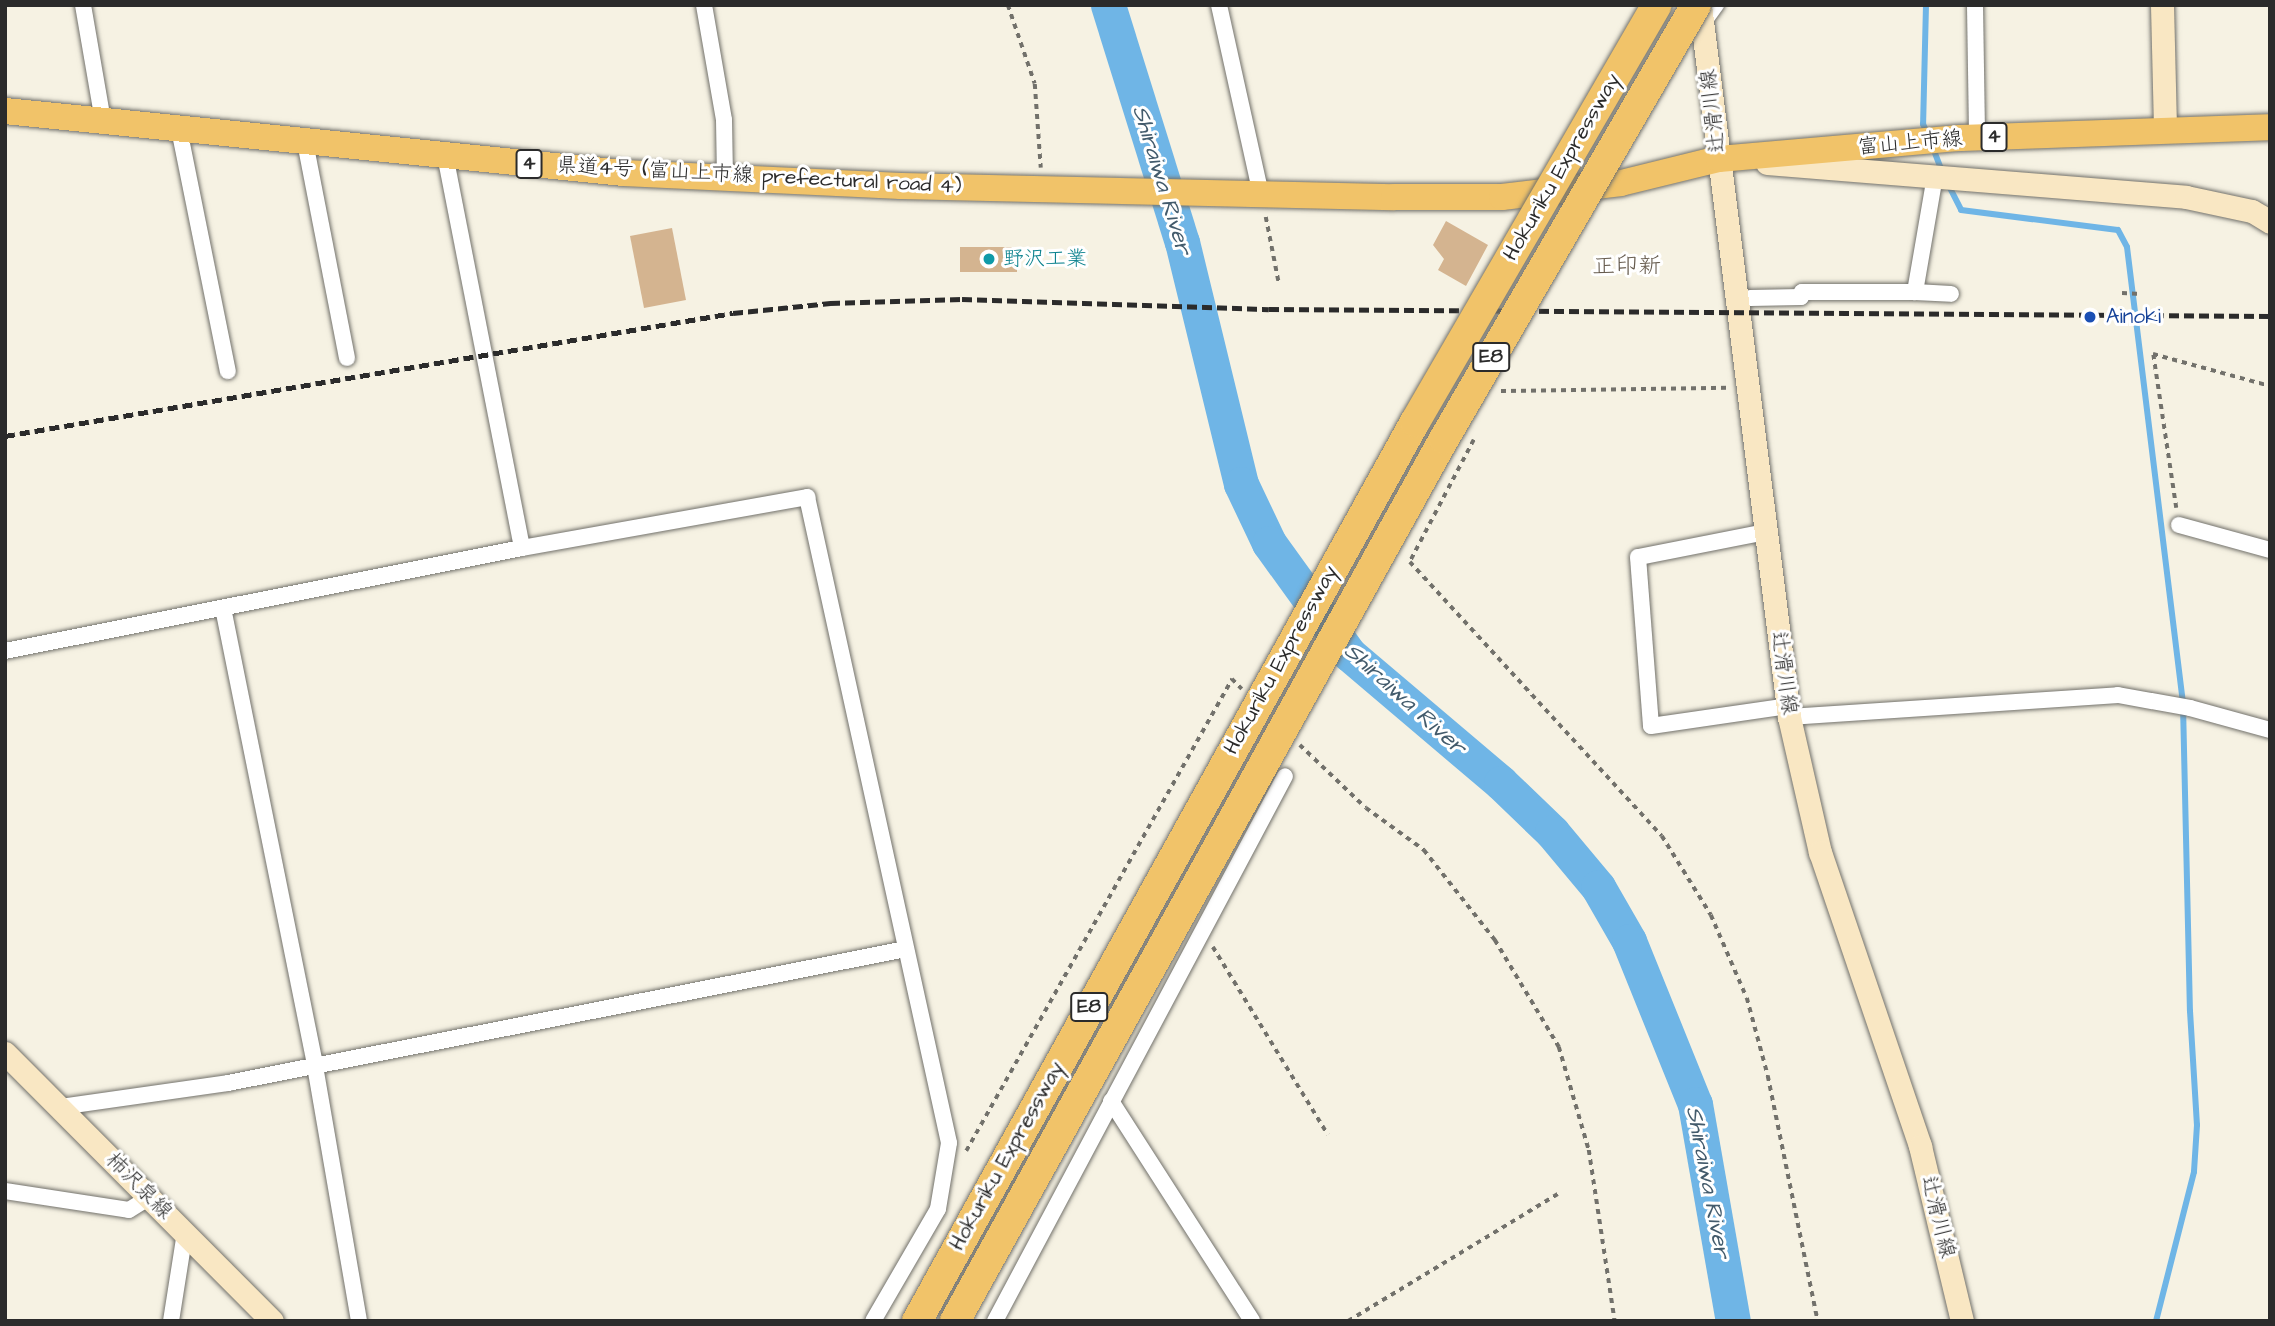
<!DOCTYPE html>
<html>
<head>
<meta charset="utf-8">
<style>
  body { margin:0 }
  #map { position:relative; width:2275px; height:1326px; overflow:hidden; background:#f6f2e3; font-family:"Architects Daughter","Klee One",sans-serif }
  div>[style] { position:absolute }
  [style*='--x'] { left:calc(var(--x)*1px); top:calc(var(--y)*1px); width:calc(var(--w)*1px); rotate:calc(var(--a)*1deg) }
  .stream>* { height:6px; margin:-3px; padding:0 3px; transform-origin:3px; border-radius:3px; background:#6fb5e6 }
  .river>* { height:35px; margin:-17.5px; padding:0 17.5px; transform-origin:17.5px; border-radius:17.5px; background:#6fb5e6 }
  .building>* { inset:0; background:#d4b490 }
  .path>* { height:3.5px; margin-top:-1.75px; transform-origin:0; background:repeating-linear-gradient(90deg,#72716b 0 5px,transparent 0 10px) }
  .roads { filter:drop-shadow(0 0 2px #72716b) drop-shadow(0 0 2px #72716b) }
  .street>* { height:16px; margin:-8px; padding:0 8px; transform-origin:8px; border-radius:8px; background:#fff }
  .secondary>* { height:23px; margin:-11.5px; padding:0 11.5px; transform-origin:11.5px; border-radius:11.5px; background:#f9e7c3 }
  .primary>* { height:26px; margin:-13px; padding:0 13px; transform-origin:13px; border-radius:13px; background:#f1c369 }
  .rail>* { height:5px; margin-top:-2.5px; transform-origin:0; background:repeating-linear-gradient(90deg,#2b2b2b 0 10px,transparent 0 15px) }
  .bridges { filter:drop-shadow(0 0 2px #72716b) drop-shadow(0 0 2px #72716b) }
  .highway-bridge>* { height:30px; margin:-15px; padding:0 15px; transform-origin:15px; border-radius:15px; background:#f1c369 }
  .dots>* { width:19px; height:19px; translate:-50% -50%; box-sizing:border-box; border:4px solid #fff; border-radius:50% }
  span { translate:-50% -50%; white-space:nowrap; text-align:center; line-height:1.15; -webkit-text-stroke:6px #fff; paint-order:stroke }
  .shield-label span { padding:2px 5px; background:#fff; border:2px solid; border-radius:5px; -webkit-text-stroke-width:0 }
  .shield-label { font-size:19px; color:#2b2b2b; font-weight:700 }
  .street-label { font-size:21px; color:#2b2b2b }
  .culture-label { font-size:21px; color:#0d838f }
  .left { translate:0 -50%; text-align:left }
  .transit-label { font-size:21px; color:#164399 }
  .water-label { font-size:23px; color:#435b6c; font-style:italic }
  .neighbourhood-label { font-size:23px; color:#665b4e }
  .frame { position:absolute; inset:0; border:7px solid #2b2b2b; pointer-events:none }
</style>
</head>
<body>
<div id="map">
  <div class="stream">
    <div style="--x:1926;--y:5;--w:119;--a:91.4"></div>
    <div style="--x:1923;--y:124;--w:12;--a:66"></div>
    <div style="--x:1933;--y:148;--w:25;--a:69"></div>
    <div style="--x:1948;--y:184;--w:29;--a:63"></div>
    <div style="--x:1961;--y:210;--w:158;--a:7.3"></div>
    <div style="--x:2118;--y:230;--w:19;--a:62"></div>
    <div style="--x:2127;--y:247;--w:461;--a:83"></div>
    <div style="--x:2183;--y:705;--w:306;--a:88.7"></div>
    <div style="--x:2190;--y:1011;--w:114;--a:86.5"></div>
    <div style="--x:2197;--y:1125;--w:47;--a:93.7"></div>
    <div style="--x:2194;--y:1172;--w:154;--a:104.3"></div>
  </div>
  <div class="river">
    <div style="--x:1108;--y:5;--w:248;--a:72.7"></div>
    <div style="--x:1182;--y:242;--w:249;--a:76.3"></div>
    <div style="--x:1241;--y:484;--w:65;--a:64.6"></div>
    <div style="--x:1269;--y:543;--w:137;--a:54.2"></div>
    <div style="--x:1349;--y:654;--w:199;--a:40.3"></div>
    <div style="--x:1501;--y:783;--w:71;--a:43.9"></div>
    <div style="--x:1552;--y:832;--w:72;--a:50.1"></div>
    <div style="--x:1598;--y:887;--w:62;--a:60.1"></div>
    <div style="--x:1629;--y:941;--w:176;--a:68"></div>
    <div style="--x:1695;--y:1104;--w:220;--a:80.1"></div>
  </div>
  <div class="building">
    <div style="clip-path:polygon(1446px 221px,1488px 245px,1466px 286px,1438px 270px,1444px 259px,1433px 245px)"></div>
    <div style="clip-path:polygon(672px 228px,686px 300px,644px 308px,630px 236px)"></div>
    <div style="clip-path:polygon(960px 247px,1017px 247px,1017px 272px,960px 272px)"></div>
  </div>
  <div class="path">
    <div style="--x:1008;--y:5;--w:83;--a:71.1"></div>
    <div style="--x:1035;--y:84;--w:84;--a:85.9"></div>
    <div style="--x:1266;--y:217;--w:67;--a:78.9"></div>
    <div style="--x:2122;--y:293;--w:19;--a:3"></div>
    <div style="--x:1501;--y:391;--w:227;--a:-0.8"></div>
    <div style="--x:1474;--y:440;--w:138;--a:117.7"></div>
    <div style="--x:1410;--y:562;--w:372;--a:47.4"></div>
    <div style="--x:1662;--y:836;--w:93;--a:58.2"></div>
    <div style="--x:1711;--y:915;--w:90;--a:66.6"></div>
    <div style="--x:1747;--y:998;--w:81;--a:74.9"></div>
    <div style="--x:1768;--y:1076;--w:250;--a:78.5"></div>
    <div style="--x:2176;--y:508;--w:156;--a:-98.5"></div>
    <div style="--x:2153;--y:354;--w:121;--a:15.3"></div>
    <div style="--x:1300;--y:745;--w:91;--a:43.7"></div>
    <div style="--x:1366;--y:808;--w:72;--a:35.9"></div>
    <div style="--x:1424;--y:850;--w:115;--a:51.7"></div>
    <div style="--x:1495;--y:940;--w:125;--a:59.1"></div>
    <div style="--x:1559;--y:1047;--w:107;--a:73.8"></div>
    <div style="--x:1589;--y:1150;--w:173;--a:81.4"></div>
    <div style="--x:1213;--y:947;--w:220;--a:58.5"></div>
    <div style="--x:966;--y:1151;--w:542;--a:-60.6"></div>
    <div style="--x:1232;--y:679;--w:14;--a:45"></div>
    <div style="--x:1348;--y:1321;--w:245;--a:-31.2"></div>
  </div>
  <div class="roads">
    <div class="street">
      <div style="--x:83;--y:5;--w:118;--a:80.2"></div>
      <div style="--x:704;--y:5;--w:117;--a:80.1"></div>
      <div style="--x:724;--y:120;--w:58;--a:89"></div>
      <div style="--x:1219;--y:5;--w:194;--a:77.5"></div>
      <div style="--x:1975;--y:5;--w:133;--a:89.1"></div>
      <div style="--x:1702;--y:24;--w:24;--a:-54"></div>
      <div style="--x:179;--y:129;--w:247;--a:78.6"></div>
      <div style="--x:305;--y:142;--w:220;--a:79"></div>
      <div style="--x:445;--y:155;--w:400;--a:78.9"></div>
      <div style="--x:1935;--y:176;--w:118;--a:99.8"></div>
      <div style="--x:1915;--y:292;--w:36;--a:3"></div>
      <div style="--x:1750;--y:298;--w:51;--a:-1.1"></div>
      <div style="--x:1801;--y:297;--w:5;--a:-79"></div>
      <div style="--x:1802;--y:292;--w:113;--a:0"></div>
      <div style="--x:2179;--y:525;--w:94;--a:15.4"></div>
      <div style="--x:1766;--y:532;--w:130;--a:168.9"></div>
      <div style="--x:1638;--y:557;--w:169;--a:85.6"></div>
      <div style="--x:1651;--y:726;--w:138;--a:-8.3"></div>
      <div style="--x:223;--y:608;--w:467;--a:78.6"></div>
      <div style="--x:315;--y:1066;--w:259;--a:80.2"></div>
      <div style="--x:5;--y:651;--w:527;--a:-11.27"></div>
      <div style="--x:522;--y:548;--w:290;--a:-10.1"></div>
      <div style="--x:807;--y:497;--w:661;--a:77.6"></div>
      <div style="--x:949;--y:1143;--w:67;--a:99.5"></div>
      <div style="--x:938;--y:1209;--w:129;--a:120.1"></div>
      <div style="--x:1789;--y:717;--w:330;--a:-3.8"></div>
      <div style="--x:2118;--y:695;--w:73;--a:10.2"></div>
      <div style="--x:2190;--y:708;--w:83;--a:15.4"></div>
      <div style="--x:1111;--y:1101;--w:261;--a:57.3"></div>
      <div style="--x:60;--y:1107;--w:170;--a:-8.1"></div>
      <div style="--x:228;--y:1083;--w:691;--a:-11.18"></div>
      <div style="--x:5;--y:1191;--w:125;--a:8.7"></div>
      <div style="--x:129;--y:1210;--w:25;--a:-32"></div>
      <div style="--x:171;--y:1321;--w:89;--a:-81"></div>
      <div style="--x:995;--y:1321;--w:617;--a:-61.98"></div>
    </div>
    <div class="secondary">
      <div style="--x:1700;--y:5;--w:718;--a:82.87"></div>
      <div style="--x:1789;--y:717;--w:139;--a:77.1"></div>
      <div style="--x:1820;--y:852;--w:311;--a:71.2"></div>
      <div style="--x:1920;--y:1146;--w:180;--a:76.5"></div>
      <div style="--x:2162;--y:5;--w:125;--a:88.6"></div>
      <div style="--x:1767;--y:163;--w:420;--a:4.6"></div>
      <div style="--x:2186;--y:197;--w:67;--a:12"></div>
      <div style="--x:2252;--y:211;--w:21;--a:31"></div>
      <div style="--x:5;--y:1053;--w:378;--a:45.1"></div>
    </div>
    <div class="primary">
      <div style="--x:5;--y:111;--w:622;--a:5.72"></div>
      <div style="--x:624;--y:173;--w:277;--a:2.7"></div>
      <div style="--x:901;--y:186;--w:493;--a:1.3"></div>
      <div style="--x:1394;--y:197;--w:108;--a:0"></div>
      <div style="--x:1502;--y:197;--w:120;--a:-6.7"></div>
      <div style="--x:1621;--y:183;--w:101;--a:-13.8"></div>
      <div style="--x:1719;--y:159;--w:242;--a:-5"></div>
      <div style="--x:1960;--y:138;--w:310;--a:-2"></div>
    </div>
  </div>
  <div class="rail">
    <div style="--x:5;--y:436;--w:738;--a:-9.59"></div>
    <div style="--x:733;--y:313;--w:98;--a:-5.9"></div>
    <div style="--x:830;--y:303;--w:132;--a:-1.7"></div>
    <div style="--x:962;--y:299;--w:307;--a:1.9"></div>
    <div style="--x:1269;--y:309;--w:1001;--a:0.4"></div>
  </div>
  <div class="bridges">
    <div class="highway-bridge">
      <div style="--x:917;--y:1321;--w:1028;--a:-61.02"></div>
      <div style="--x:1415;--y:422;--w:482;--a:-59.9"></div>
      <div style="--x:955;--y:1321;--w:1008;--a:-61"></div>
      <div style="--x:1444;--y:439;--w:502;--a:-59.86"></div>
    </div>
  </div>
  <div class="dots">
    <div style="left:989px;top:259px;background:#0f9aa8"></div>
    <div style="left:2090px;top:317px;background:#1a4fb4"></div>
  </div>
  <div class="shield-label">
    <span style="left:1994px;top:137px">4</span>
    <span style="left:529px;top:164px">4</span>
    <span style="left:1491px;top:357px">E8</span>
    <span style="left:1089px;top:1007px">E8</span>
  </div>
  <div class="street-label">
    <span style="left:1713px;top:111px;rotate:-97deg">辻滑川線</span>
    <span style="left:1910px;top:143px;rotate:-5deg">富山上市線</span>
    <span style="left:1562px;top:167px;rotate:-60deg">Hokuriku Expressway</span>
    <span style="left:759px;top:176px;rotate:3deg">県道4号 (富山上市線 prefectural road 4)</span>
    <span style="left:1281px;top:660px;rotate:-61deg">Hokuriku Expressway</span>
    <span style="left:1784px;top:673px;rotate:82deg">辻滑川線</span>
    <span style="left:1007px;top:1156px;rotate:-61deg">Hokuriku Expressway</span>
    <span style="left:139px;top:1186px;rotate:45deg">柿沢泉線</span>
    <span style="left:1938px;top:1217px;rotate:76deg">辻滑川線</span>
  </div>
  <div class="culture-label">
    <span class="left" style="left:1003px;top:259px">野沢工業</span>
  </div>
  <div class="transit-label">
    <span class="left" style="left:2106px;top:317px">Ainoki</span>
  </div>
  <div class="water-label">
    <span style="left:1162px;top:180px;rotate:73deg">Shiraiwa River</span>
    <span style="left:1405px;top:699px;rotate:42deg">Shiraiwa River</span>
    <span style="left:1708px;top:1182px;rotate:79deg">Shiraiwa River</span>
  </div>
  <div class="neighbourhood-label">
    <span style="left:1627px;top:266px">正印新</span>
  </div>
  <div class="frame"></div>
</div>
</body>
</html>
